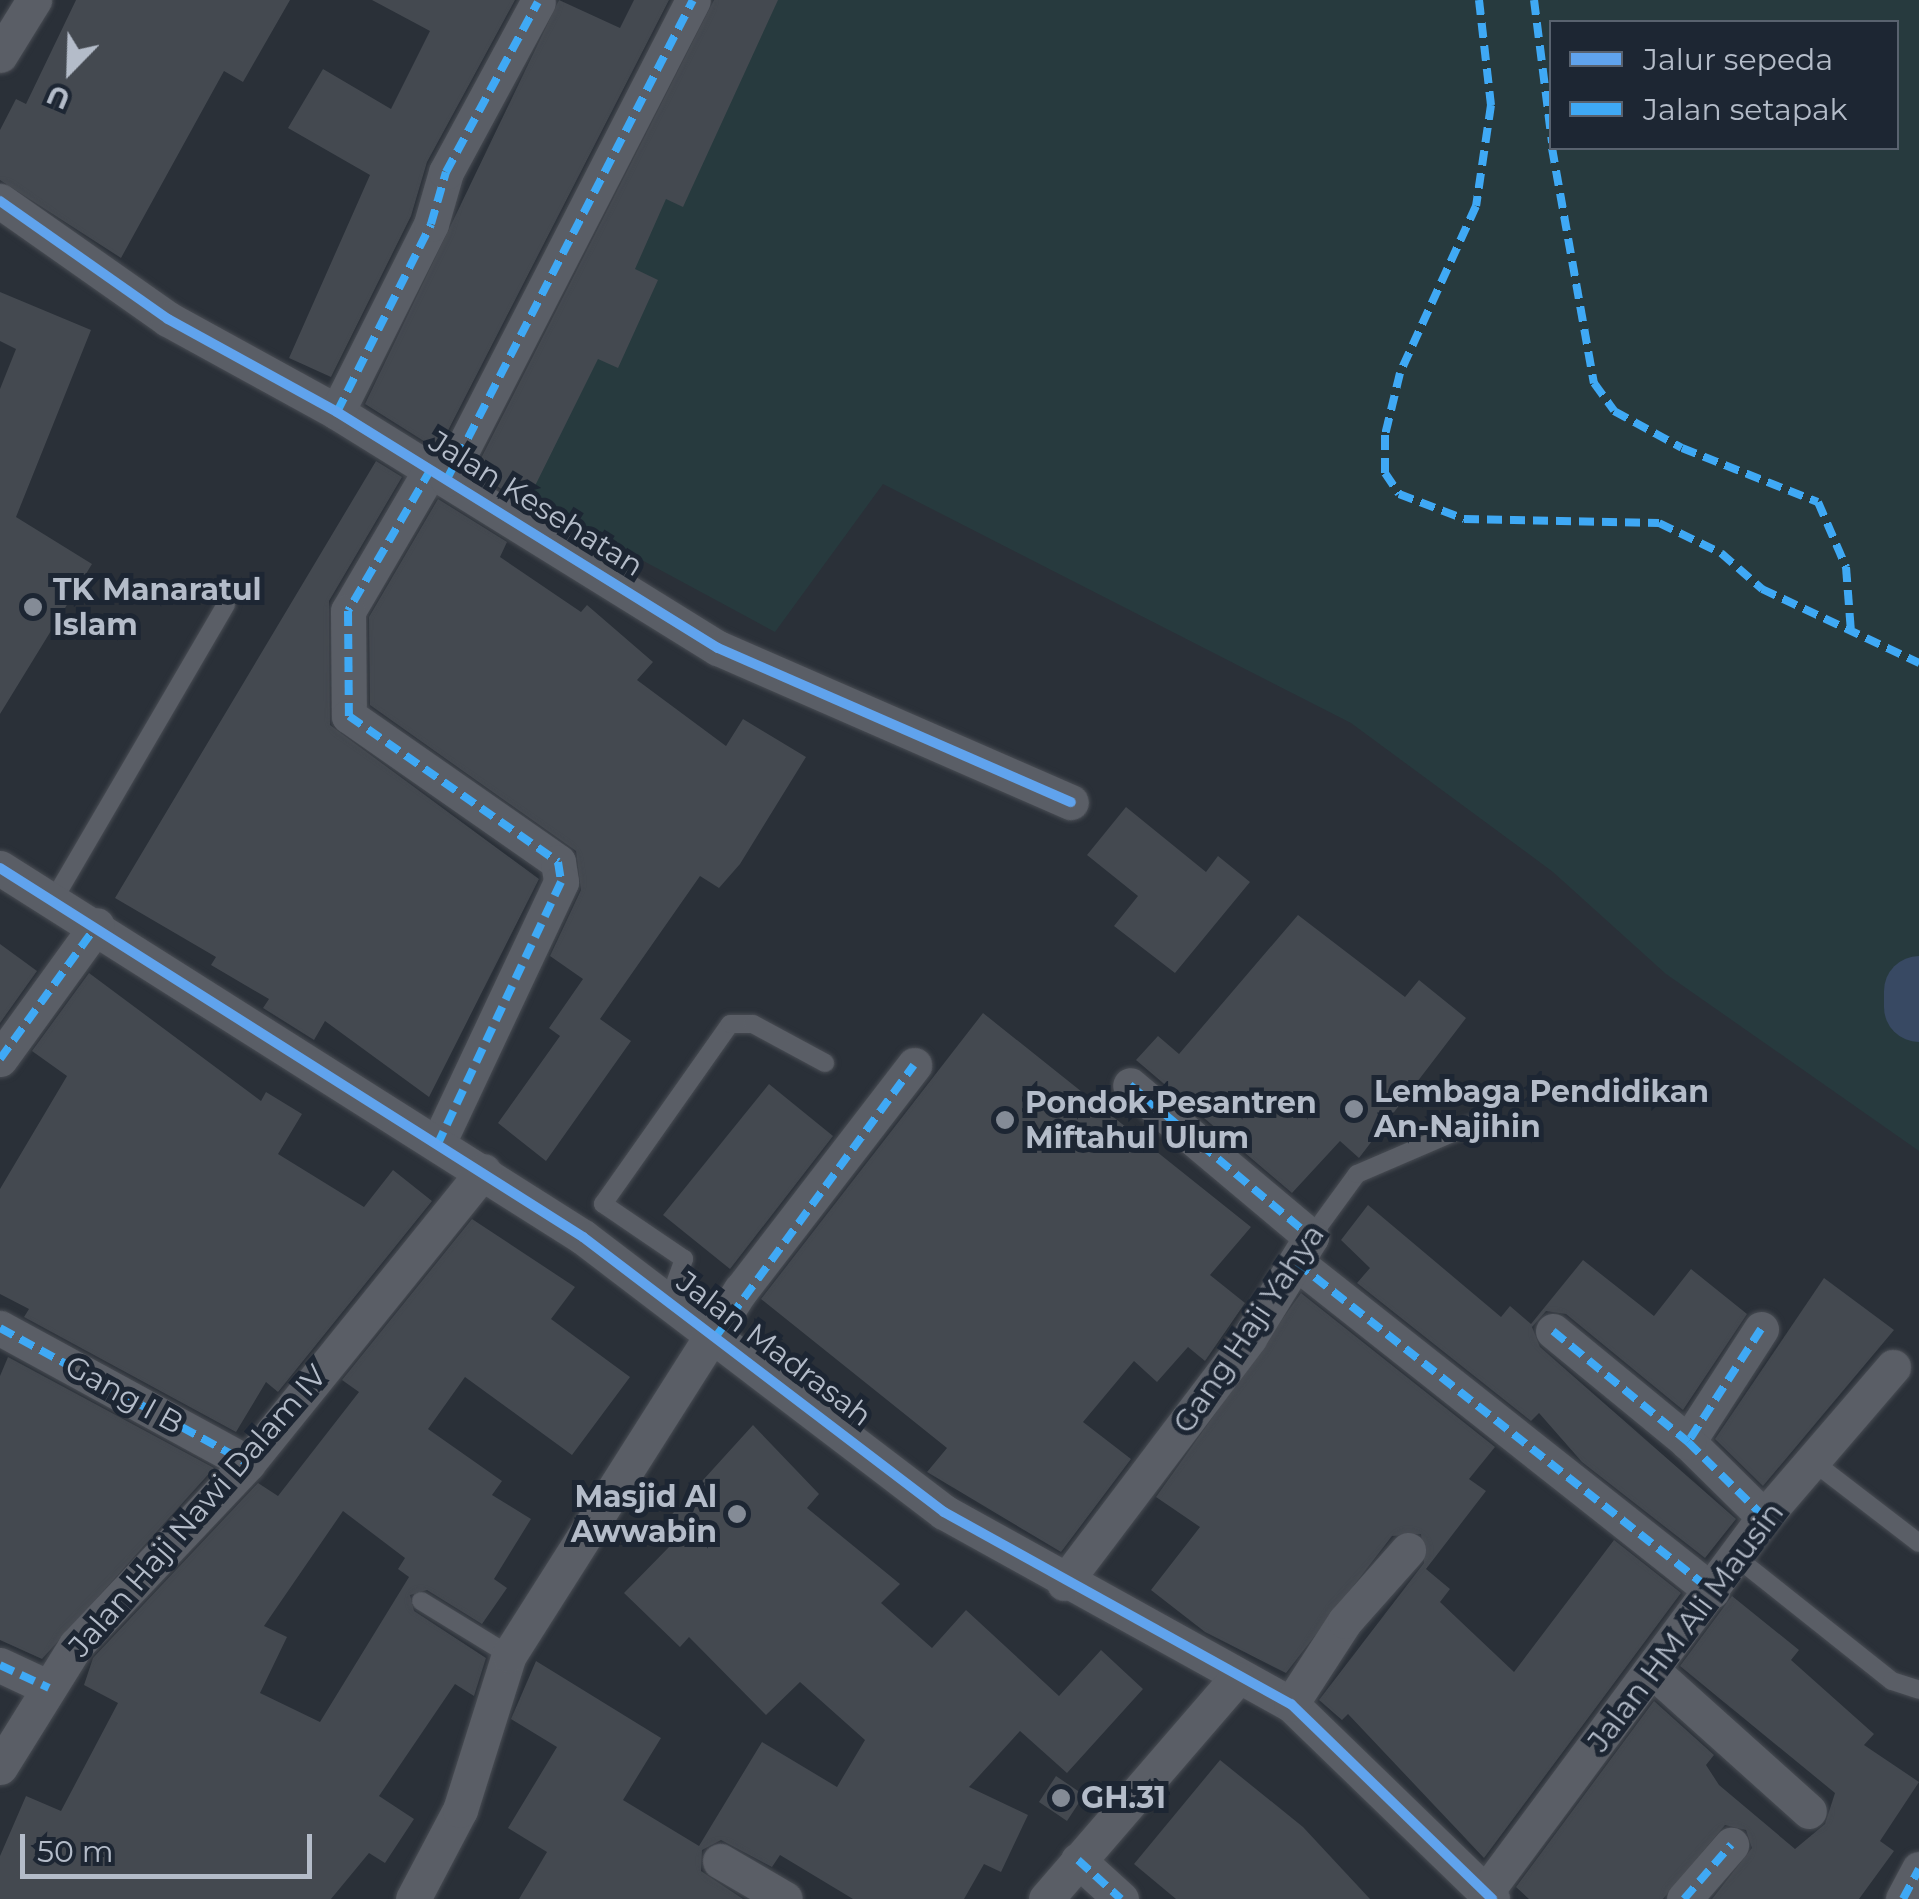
<!DOCTYPE html>
<html>
<head>
<meta charset="utf-8">
<style>
  body { margin:0 }
  #map { position:relative; width:1919px; height:1899px; overflow:hidden; background:#2a3038; font-family:Montserrat,sans-serif }
  div>[style] { position:absolute }
  [style*='--x'] { left:calc(var(--x)*1px); top:calc(var(--y)*1px); width:calc(var(--w)*1px); rotate:calc(var(--a)*1deg) }
  .green>* { inset:0; background:#273a3e }
  .river>* { height:70px; margin:-35px; padding:0 35px; transform-origin:35px; border-radius:35px; background:#384963 }
  .building>* { inset:0; background:#444950 }
  .roads { filter:drop-shadow(0 0 2px #484c53) drop-shadow(0 0 2px #484c53) }
  .lane>* { height:18px; margin:-9px; padding:0 9px; transform-origin:9px; border-radius:9px; background:#5a5e66 }
  .street>* { height:35px; margin:-17.5px; padding:0 17.5px; transform-origin:17.5px; border-radius:17.5px; background:#5a5e66 }
  .quiet>* { height:8px; margin-top:-4px; transform-origin:0; background:repeating-linear-gradient(90deg,#3fa9f5 0 15px,transparent 0 23px) }
  .cycleway>* { height:10px; margin:-5px; padding:0 5px; transform-origin:5px; border-radius:5px; background:#60a3ed }
  .dots>* { width:28px; height:28px; translate:-50% -50%; box-sizing:border-box; border:5px solid #1d2633; border-radius:50% }
  span { translate:-50% -50%; white-space:nowrap; text-align:center; line-height:1.15; -webkit-text-stroke:10px #1d2633; paint-order:stroke }
  .street-label { font-size:30px; color:#b4bcc9 }
  .poi-label { font-size:30px; color:#b4bcc9; font-weight:700 }
  .left { translate:0 -50%; text-align:left }
  .right { translate:-100% -50%; text-align:right }
  .legend { position:absolute; left:1549px; top:20px; width:350px; height:130px; box-sizing:border-box; background:#1d2633; border:2px solid #59626f; margin:0; padding:12px 18px; list-style:none; font-size:30px; color:#b4bcc9 }
  .legend li { display:flex; align-items:center; gap:20px; height:50px }
  .legend b { width:50px; border:2px solid #59626f }
  .north { position:absolute; left:20px; top:20px; width:100px; height:100px; -webkit-text-stroke:8px #1d2633; paint-order:stroke; rotate:203deg; font-size:28px; font-weight:700; line-height:40px; text-align:center; color:#b4bcc9 }
  .north::after { content:''; display:block; margin:auto; width:35px; height:45px; background:#b4bcc9; clip-path:polygon(50% 0,100% 100%,50% 72%,0 100%) }
  .scale { position:absolute; left:20px; top:1834px; width:292px; height:45px; box-sizing:border-box; border:5px solid #b4bcc9; border-top:0; padding-left:12px; font-size:30px; line-height:35px; white-space:nowrap; color:#b4bcc9; -webkit-text-stroke:8px #1d2633; paint-order:stroke }
</style>
</head>
<body>
<div id="map">
  <div class="green">
    <div style="clip-path:polygon(evenodd,767px 0,1919px 0,1919px 1151px,1666px 974px,1553px 872px,1351px 723px,883px 484px,775px 632px,512px 490px,767px 0,1552px 22px,1896px 22px,1896px 148px,1552px 148px,1552px 22px)"></div>
  </div>
  <div class="river">
    <div style="--x:1919;--y:991;--w:16;--a:90"></div>
  </div>
  <div class="building">
    <div style="clip-path:polygon(76px 0,290px 0,243px 82px,224px 71px,121px 258px,0 180px,0 130px,16px 99px,26px 104px)"></div>
    <div style="clip-path:polygon(372px 0,515px 0,427px 162px,411px 216px,331px 377px,289px 358px,370px 175px,288px 128px,323px 69px,391px 109px,430px 31px)"></div>
    <div style="clip-path:polygon(559px 0,620px 28px,634px 0,669px 0,438px 450px,365px 404px)"></div>
    <div style="clip-path:polygon(714px 0,778px 0,683px 207px,666px 199px,635px 269px,658px 280px,618px 368px,598px 359px,526px 504px,474px 472px)"></div>
    <div style="clip-path:polygon(0 292px,91px 330px,16px 517px,92px 564px,0 714px,0 389px,16px 349px,0 341px)"></div>
    <div style="clip-path:polygon(376px 461px,402px 477px,329px 601px,330px 725px,539px 879px,429px 1097px,325px 1021px,314px 1040px,263px 1008px,269px 999px,211px 965px,216px 957px,115px 898px)"></div>
    <div style="clip-path:polygon(438px 499px,507px 542px,500px 557px,581px 612px,587px 605px,653px 662px,637px 680px,726px 746px,743px 719px,806px 757px,740px 864px,719px 888px,700px 876px,600px 1019px,631px 1041px,546px 1161px,498px 1123px,560px 1036px,549px 1028px,583px 979px,550px 956px,581px 890px,576px 851px,370px 705px,369px 617px)"></div>
    <div style="clip-path:polygon(1126px 807px,1206px 872px,1218px 856px,1250px 882px,1175px 973px,1114px 926px,1138px 896px,1087px 855px)"></div>
    <div style="clip-path:polygon(1298px 915px,1405px 997px,1419px 980px,1466px 1018px,1359px 1158px,1340px 1141px,1292px 1193px,1136px 1060px,1158px 1036px,1179px 1054px)"></div>
    <div style="clip-path:polygon(0 944px,37px 971px,0 1023px)"></div>
    <div style="clip-path:polygon(89px 973px,261px 1101px,266px 1092px,302px 1114px,278px 1154px,364px 1207px,393px 1170px,432px 1201px,278px 1392px,266px 1382px,236px 1432px,24px 1317px,29px 1309px,0 1294px,0 1189px,67px 1076px,32px 1051px)"></div>
    <div style="clip-path:polygon(983px 1013px,1251px 1227px,1210px 1275px,1245px 1303px,1205px 1361px,1188px 1347px,1157px 1382px,1134px 1361px,1083px 1422px,1131px 1459px,1061px 1552px,927px 1472px,947px 1448px,761px 1299px)"></div>
    <div style="clip-path:polygon(769px 1084px,833px 1136px,730px 1269px,663px 1215px)"></div>
    <div style="clip-path:polygon(1368px 1205px,1501px 1317px,1510px 1306px,1531px 1324px,1583px 1260px,1654px 1316px,1691px 1269px,1747px 1314px,1683px 1410px,1566px 1314px,1546px 1311px,1532px 1327px,1540px 1347px,1736px 1519px,1705px 1558px,1582px 1462px,1539px 1413px,1531px 1421px,1357px 1283px,1370px 1268px,1341px 1240px)"></div>
    <div style="clip-path:polygon(evenodd,472px 1219px,575px 1287px,551px 1319px,630px 1377px,572px 1455px,465px 1377px,428px 1429px,502px 1481px,492px 1495px,531px 1519px,494px 1579px,507px 1588px,482px 1624px,427px 1590px,410px 1595px,414px 1611px,486px 1658px,474px 1696px,455px 1684px,379px 1796px,414px 1819px,385px 1863px,369px 1853px,331px 1899px,0 1899px,0 1856px,26px 1796px,61px 1811px,118px 1703px,84px 1685px,93px 1658px,258px 1483px,278px 1496px,359px 1392px,342px 1380px,472px 1219px,343px 1511px,405px 1558px,398px 1569px,409px 1577px,320px 1722px,260px 1693px,287px 1637px,264px 1626px,343px 1511px)"></div>
    <div style="clip-path:polygon(1824px 1278px,1894px 1330px,1763px 1486px,1715px 1439px)"></div>
    <div style="clip-path:polygon(1301px 1293px,1495px 1447px,1469px 1479px,1486px 1491px,1426px 1569px,1450px 1589px,1440px 1602px,1514px 1672px,1614px 1540px,1681px 1593px,1484px 1858px,1348px 1714px,1342px 1720px,1319px 1700px,1424px 1563px,1421px 1534px,1392px 1536px,1286px 1673px,1205px 1632px,1151px 1590px,1200px 1527px,1156px 1497px)"></div>
    <div style="clip-path:polygon(8px 1357px,214px 1468px,42px 1659px,0 1640px,0 1376px)"></div>
    <div style="clip-path:polygon(753px 1425px,819px 1494px,807px 1508px,900px 1584px,881px 1603px,932px 1648px,966px 1610px,1059px 1696px,1101px 1650px,1143px 1689px,1067px 1773px,1020px 1731px,969px 1787px,1028px 1815px,1001px 1872px,984px 1864px,964px 1899px,853px 1899px,780px 1855px,772px 1867px,721px 1840px,702px 1850px,701px 1871px,743px 1899px,519px 1899px,547px 1852px,508px 1828px,557px 1747px,511px 1719px,536px 1661px,661px 1738px,623px 1800px,699px 1846px,762px 1742px,837px 1787px,865px 1740px,800px 1682px,766px 1715px,689px 1637px,680px 1647px,624px 1593px,670px 1546px,655px 1533px)"></div>
    <div style="clip-path:polygon(1732px 1596px,1799px 1650px,1791px 1660px,1874px 1734px,1864px 1745px,1919px 1782px,1880px 1841px,1894px 1851px,1859px 1899px,1712px 1899px,1752px 1848px,1746px 1830px,1725px 1825px,1663px 1899px,1529px 1899px,1516px 1887px,1654px 1701px,1714px 1755px,1706px 1765px,1719px 1785px,1795px 1849px,1825px 1824px,1835px 1793px,1680px 1666px)"></div>
    <div style="clip-path:polygon(1220px 1760px,1303px 1827px,1370px 1899px,1176px 1899px,1134px 1864px)"></div>
    <div style="clip-path:polygon(1056px 1776px,1084px 1795px,1067px 1821px,1039px 1802px)"></div>
  </div>
  <div class="roads">
    <div class="lane">
      <div style="--x:54;--y:899;--w:341;--a:-59.7"></div>
      <div style="--x:1311;--y:1237;--w:78;--a:-53.9"></div>
      <div style="--x:1357;--y:1174;--w:124;--a:-23.3"></div>
      <div style="--x:669;--y:1300;--w:44;--a:-69.9"></div>
      <div style="--x:684;--y:1259;--w:98;--a:-145.8"></div>
      <div style="--x:603;--y:1204;--w:220;--a:-54.8"></div>
      <div style="--x:730;--y:1024;--w:23;--a:0"></div>
      <div style="--x:753;--y:1024;--w:82;--a:28.4"></div>
      <div style="--x:1815;--y:1463;--w:131;--a:37.6"></div>
      <div style="--x:1736;--y:1557;--w:199;--a:38.5"></div>
      <div style="--x:1892;--y:1681;--w:28;--a:18"></div>
      <div style="--x:421;--y:1601;--w:103;--a:31.5"></div>
    </div>
    <div class="street">
      <div style="--x:0;--y:55;--w:65;--a:-58.3"></div>
      <div style="--x:0;--y:201;--w:205;--a:35.1"></div>
      <div style="--x:168;--y:319;--w:193;--a:28.8"></div>
      <div style="--x:337;--y:412;--w:448;--a:31.8"></div>
      <div style="--x:718;--y:648;--w:385;--a:23.6"></div>
      <div style="--x:337;--y:412;--w:210;--a:-63.4"></div>
      <div style="--x:431;--y:224;--w:54;--a:-73.9"></div>
      <div style="--x:446;--y:172;--w:193;--a:-61.6"></div>
      <div style="--x:431;--y:469;--w:164;--a:120.3"></div>
      <div style="--x:348;--y:611;--w:105;--a:89.5"></div>
      <div style="--x:349;--y:716;--w:255;--a:34.9"></div>
      <div style="--x:558;--y:862;--w:20;--a:81"></div>
      <div style="--x:561;--y:882;--w:286;--a:115.2"></div>
      <div style="--x:447;--y:479;--w:538;--a:-62.82"></div>
      <div style="--x:0;--y:868;--w:690;--a:32.33"></div>
      <div style="--x:583;--y:1237;--w:454;--a:37.3"></div>
      <div style="--x:944;--y:1512;--w:397;--a:29"></div>
      <div style="--x:1291;--y:1704;--w:280;--a:44.1"></div>
      <div style="--x:0;--y:1059;--w:165;--a:-54.1"></div>
      <div style="--x:1297;--y:1263;--w:529;--a:38.32"></div>
      <div style="--x:0;--y:1328;--w:282;--a:28.6"></div>
      <div style="--x:1761;--y:1329;--w:135;--a:122.9"></div>
      <div style="--x:1688;--y:1442;--w:107;--a:44.6"></div>
      <div style="--x:1553;--y:1331;--w:175;--a:39.4"></div>
      <div style="--x:1064;--y:1583;--w:307;--a:-52.9"></div>
      <div style="--x:1249;--y:1338;--w:119;--a:-58.5"></div>
      <div style="--x:1311;--y:1237;--w:236;--a:-140"></div>
      <div style="--x:0;--y:1665;--w:54;--a:25.1"></div>
      <div style="--x:1654;--y:1672;--w:208;--a:41.9"></div>
      <div style="--x:1291;--y:1704;--w:99;--a:-57"></div>
      <div style="--x:1345;--y:1621;--w:95;--a:-48.4"></div>
      <div style="--x:0;--y:1767;--w:144;--a:-58.1"></div>
      <div style="--x:76;--y:1645;--w:250;--a:-46.6"></div>
      <div style="--x:248;--y:1463;--w:375;--a:-51.1"></div>
      <div style="--x:1078;--y:1860;--w:58;--a:42.2"></div>
      <div style="--x:720;--y:1861;--w:75;--a:30.3"></div>
      <div style="--x:1485;--y:1893;--w:468;--a:-53.4"></div>
      <div style="--x:1764;--y:1517;--w:198;--a:-49.3"></div>
      <div style="--x:413;--y:1899;--w:101;--a:-62.2"></div>
      <div style="--x:460;--y:1810;--w:163;--a:-72.5"></div>
      <div style="--x:509;--y:1655;--w:432;--a:-57.6"></div>
      <div style="--x:741;--y:1290;--w:284;--a:-52.4"></div>
      <div style="--x:1046;--y:1899;--w:291;--a:-49.2"></div>
      <div style="--x:1684;--y:1899;--w:72;--a:-49"></div>
      <div style="--x:1903;--y:1899;--w:34;--a:-62"></div>
    </div>
  </div>
  <div class="quiet">
    <div style="--x:1479;--y:0;--w:106;--a:83.5"></div>
    <div style="--x:1491;--y:105;--w:102;--a:98.4"></div>
    <div style="--x:1476;--y:206;--w:183;--a:114.5"></div>
    <div style="--x:1400;--y:373;--w:64;--a:103.6"></div>
    <div style="--x:1385;--y:435;--w:38;--a:90"></div>
    <div style="--x:1385;--y:473;--w:25;--a:56"></div>
    <div style="--x:1399;--y:494;--w:70;--a:21"></div>
    <div style="--x:1464;--y:519;--w:195;--a:1.2"></div>
    <div style="--x:1659;--y:523;--w:69;--a:25.8"></div>
    <div style="--x:1721;--y:553;--w:55;--a:41.3"></div>
    <div style="--x:1762;--y:589;--w:174;--a:25.2"></div>
    <div style="--x:1534;--y:0;--w:144;--a:82.8"></div>
    <div style="--x:1552;--y:148;--w:239;--a:79.9"></div>
    <div style="--x:1594;--y:383;--w:34;--a:54"></div>
    <div style="--x:1614;--y:411;--w:77;--a:28.6"></div>
    <div style="--x:1682;--y:448;--w:146;--a:21.7"></div>
    <div style="--x:1818;--y:502;--w:71;--a:66.7"></div>
    <div style="--x:1846;--y:567;--w:65;--a:85.6"></div>
    <div style="--x:337;--y:412;--w:210;--a:-63.4"></div>
    <div style="--x:431;--y:224;--w:54;--a:-73.9"></div>
    <div style="--x:446;--y:172;--w:193;--a:-61.6"></div>
    <div style="--x:431;--y:469;--w:164;--a:120.3"></div>
    <div style="--x:348;--y:611;--w:105;--a:89.5"></div>
    <div style="--x:349;--y:716;--w:255;--a:34.9"></div>
    <div style="--x:558;--y:862;--w:20;--a:81"></div>
    <div style="--x:561;--y:882;--w:286;--a:115.2"></div>
    <div style="--x:447;--y:479;--w:538;--a:-62.82"></div>
    <div style="--x:0;--y:1059;--w:165;--a:-54.1"></div>
    <div style="--x:1130;--y:1085;--w:236;--a:40"></div>
    <div style="--x:1297;--y:1263;--w:529;--a:38.32"></div>
    <div style="--x:0;--y:1328;--w:282;--a:28.6"></div>
    <div style="--x:1761;--y:1329;--w:135;--a:122.9"></div>
    <div style="--x:1688;--y:1442;--w:107;--a:44.6"></div>
    <div style="--x:1553;--y:1331;--w:175;--a:39.4"></div>
    <div style="--x:717;--y:1335;--w:334;--a:-53.9"></div>
    <div style="--x:0;--y:1665;--w:54;--a:25.1"></div>
    <div style="--x:1078;--y:1860;--w:58;--a:42.2"></div>
    <div style="--x:1684;--y:1899;--w:72;--a:-49"></div>
    <div style="--x:1903;--y:1899;--w:34;--a:-62"></div>
  </div>
  <div class="cycleway">
    <div style="--x:0;--y:201;--w:205;--a:35.1"></div>
    <div style="--x:168;--y:319;--w:193;--a:28.8"></div>
    <div style="--x:337;--y:412;--w:448;--a:31.8"></div>
    <div style="--x:718;--y:648;--w:385;--a:23.6"></div>
    <div style="--x:0;--y:868;--w:690;--a:32.33"></div>
    <div style="--x:583;--y:1237;--w:454;--a:37.3"></div>
    <div style="--x:944;--y:1512;--w:397;--a:29"></div>
    <div style="--x:1291;--y:1704;--w:280;--a:44.1"></div>
  </div>
  <div class="dots">
    <div style="left:33px;top:607px;background:#848b96"></div>
    <div style="left:1354px;top:1109px;background:#848b96"></div>
    <div style="left:1005px;top:1120px;background:#848b96"></div>
    <div style="left:737px;top:1514px;background:#848b96"></div>
    <div style="left:1061px;top:1798px;background:#848b96"></div>
  </div>
  <div class="street-label">
    <span style="left:536px;top:504px;rotate:32deg">Jalan Kesehatan</span>
    <span style="left:1249px;top:1329px;rotate:-56deg">Gang Haji Yahya</span>
    <span style="left:774px;top:1349px;rotate:37deg">Jalan Madrasah</span>
    <span style="left:124px;top:1395px;rotate:29deg">Gang I B</span>
    <span style="left:198px;top:1511px;rotate:-49deg">Jalan Haji Nawi Dalam IV</span>
    <span style="left:1686px;top:1627px;rotate:-53deg">Jalan HM Ali Mausin</span>
  </div>
  <div class="poi-label">
    <span class="left" style="left:53px;top:607px">TK Manaratul<br>Islam</span>
    <span class="left" style="left:1374px;top:1109px">Lembaga Pendidikan<br>An-Najihin</span>
    <span class="left" style="left:1025px;top:1120px">Pondok Pesantren<br>Miftahul Ulum</span>
    <span class="right" style="left:717px;top:1514px">Masjid Al<br>Awwabin</span>
    <span class="left" style="left:1081px;top:1798px">GH.31</span>
  </div>
  <ul class="legend">
  <li><b style="height:12px;background:#60a3ed"></b>Jalur sepeda</li>
  <li><b style="height:12px;background:#3fa9f5"></b>Jalan setapak</li>
  </ul>
  <div class="north">U</div>
  <div class="scale">50 m</div>
</div>
</body>
</html>
